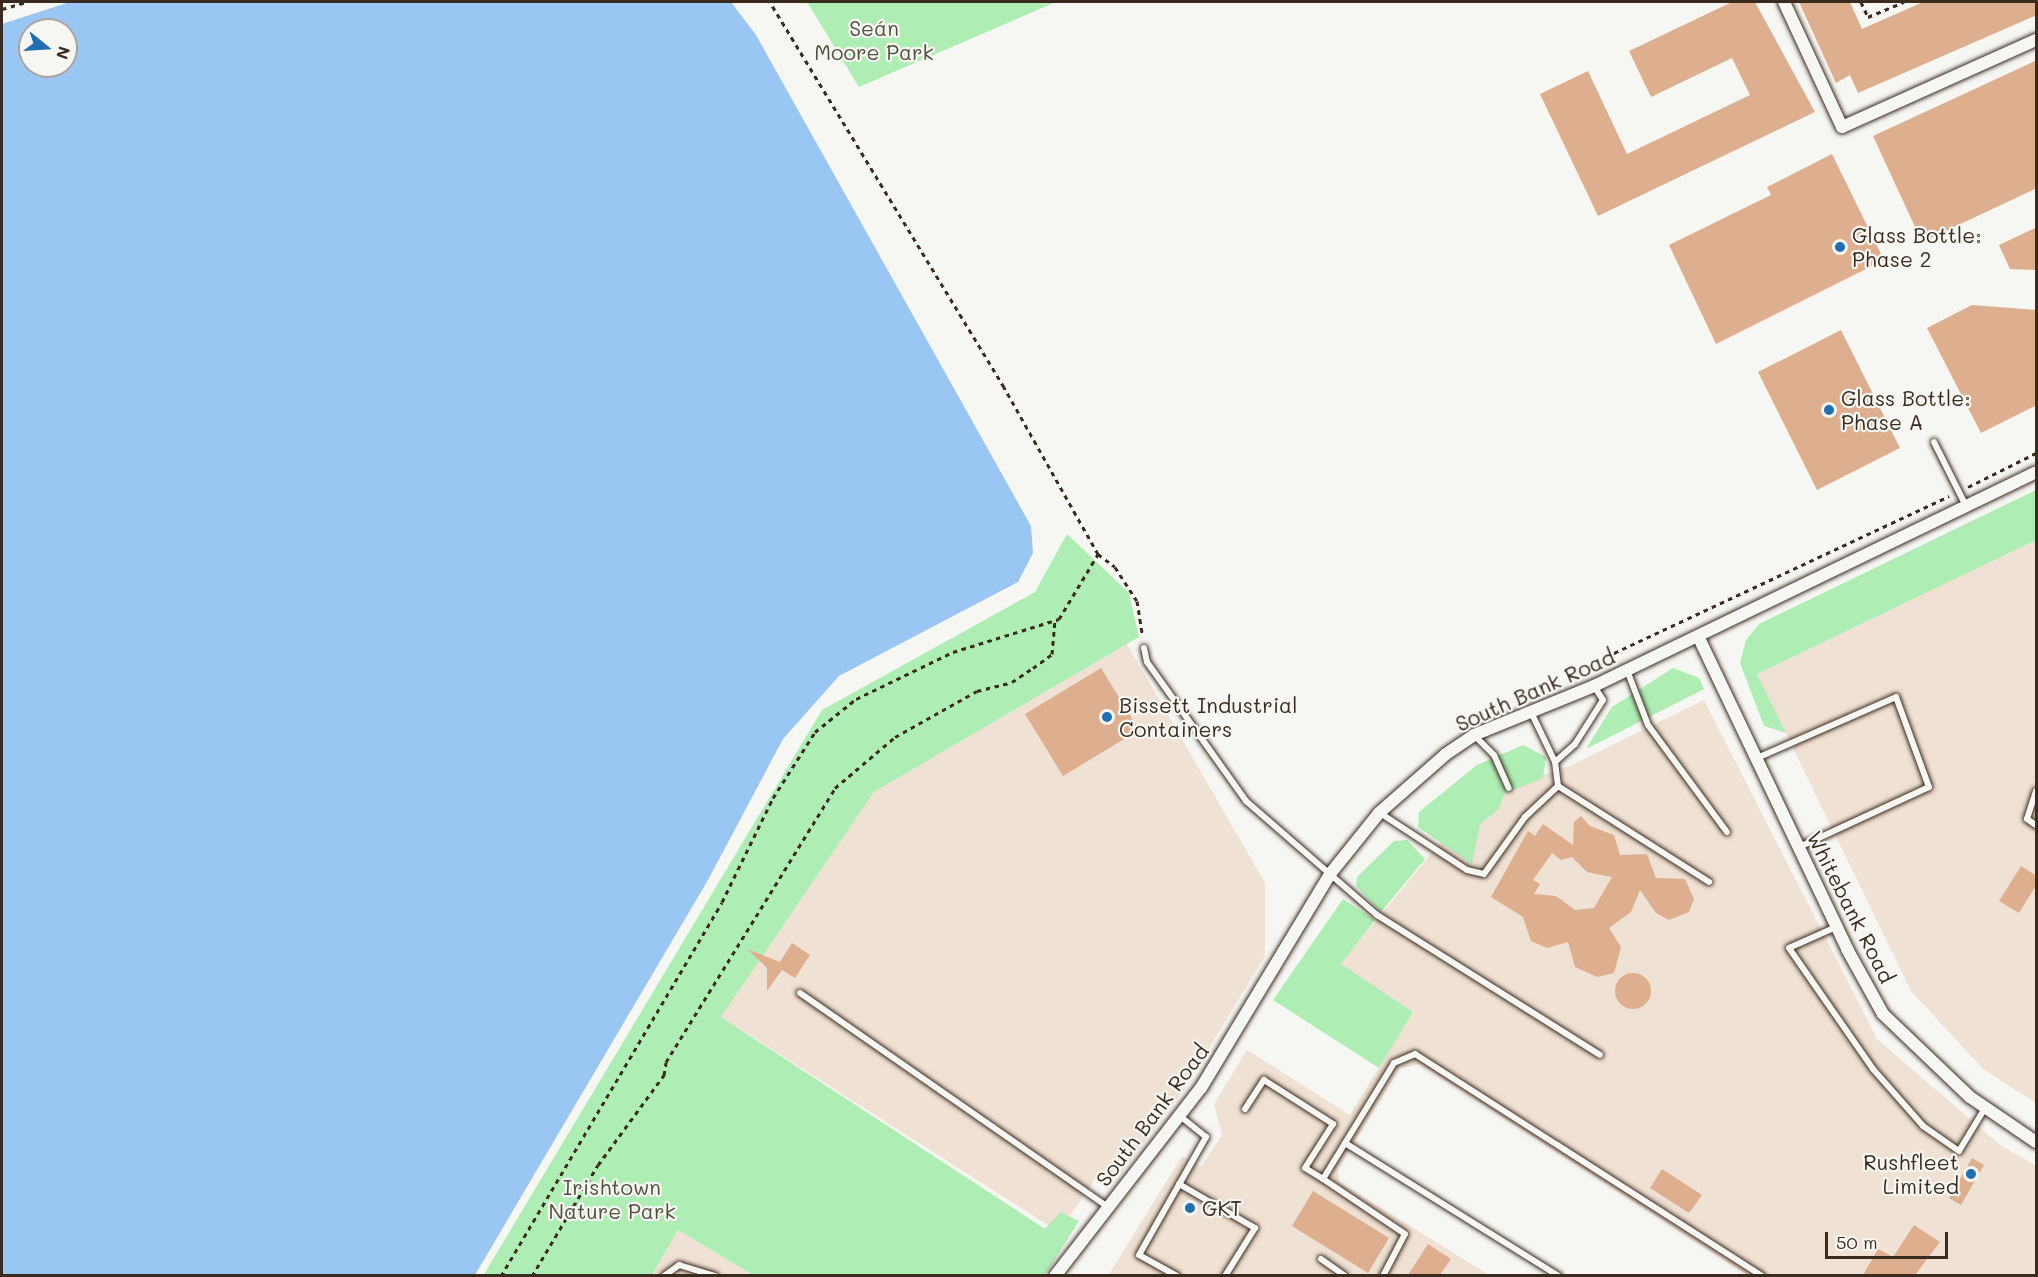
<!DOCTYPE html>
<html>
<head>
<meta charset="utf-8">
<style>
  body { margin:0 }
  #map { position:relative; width:2038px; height:1277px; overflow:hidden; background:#f6f6f2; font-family:Mali,sans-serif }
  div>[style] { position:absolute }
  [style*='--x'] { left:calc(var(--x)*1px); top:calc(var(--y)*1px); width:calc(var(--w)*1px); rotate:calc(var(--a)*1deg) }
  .built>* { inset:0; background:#efe1d4 }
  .green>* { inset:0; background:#aeeeb5 }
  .water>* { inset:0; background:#99c6f3 }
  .building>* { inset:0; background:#deaf8f }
  .round { border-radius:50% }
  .path>* { height:3px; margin-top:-1.5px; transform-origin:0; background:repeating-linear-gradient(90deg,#3b2a1e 0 4.5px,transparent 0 9px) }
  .roads { filter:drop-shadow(0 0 2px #3b2a1e) drop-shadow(0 0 2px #3b2a1e) }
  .lane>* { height:6px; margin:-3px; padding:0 3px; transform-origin:3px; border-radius:3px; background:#f6f6f2 }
  .street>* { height:12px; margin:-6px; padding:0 6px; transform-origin:6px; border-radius:6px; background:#f6f6f2 }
  .dots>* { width:16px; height:16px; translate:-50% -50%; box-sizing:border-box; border:3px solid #f6f6f2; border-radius:50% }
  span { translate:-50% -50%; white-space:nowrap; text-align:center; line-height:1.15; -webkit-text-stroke:4.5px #f6f6f2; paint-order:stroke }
  .park-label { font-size:21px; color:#52513c }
  .poi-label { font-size:21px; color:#3b2a1e }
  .left { translate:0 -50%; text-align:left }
  .right { translate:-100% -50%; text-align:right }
  .street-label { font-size:21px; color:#3b2a1e }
  .frame { position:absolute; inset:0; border:3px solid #3b2a1e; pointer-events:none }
  .north { position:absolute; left:18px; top:18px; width:60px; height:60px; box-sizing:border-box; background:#f6f6f2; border:2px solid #aba49d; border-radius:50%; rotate:108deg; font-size:16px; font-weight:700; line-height:24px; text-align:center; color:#3b2a1e }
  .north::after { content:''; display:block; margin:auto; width:21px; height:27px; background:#1f6fb2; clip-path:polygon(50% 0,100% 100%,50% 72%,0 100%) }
  .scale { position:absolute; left:1825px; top:1232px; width:123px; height:27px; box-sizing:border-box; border:3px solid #3b2a1e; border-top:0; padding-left:8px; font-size:18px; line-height:21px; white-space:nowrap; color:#3b2a1e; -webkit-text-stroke:4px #f6f6f2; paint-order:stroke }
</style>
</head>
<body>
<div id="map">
  <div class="built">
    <div style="clip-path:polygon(2036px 540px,2036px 1103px,1983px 1069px,1911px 991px,1757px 674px)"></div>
    <div style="clip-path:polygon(1127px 644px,1265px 883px,1265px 956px,1184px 1089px,1127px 1165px,1117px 1177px,1097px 1176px,1059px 1232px,721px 1017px,874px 792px)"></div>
    <div style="clip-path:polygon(1704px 700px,1877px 1039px,2000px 1145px,2036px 1166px,2036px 1275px,1747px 1275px,1420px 1064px,1400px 1068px,1338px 1169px,1339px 1182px,1489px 1275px,1108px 1276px,1182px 1156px,1201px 1167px,1222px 1135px,1214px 1104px,1247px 1050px,1350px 1115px,1413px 1012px,1340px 964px,1459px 820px,1527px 781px,1570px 766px)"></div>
    <div style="clip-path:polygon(678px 1230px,753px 1275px,652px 1276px)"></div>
  </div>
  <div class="green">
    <div style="clip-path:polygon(807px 2px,1056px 2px,859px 87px)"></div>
    <div style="clip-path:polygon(2036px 490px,2036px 540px,1757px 674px,1786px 733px,1764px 726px,1740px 663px,1746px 640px,1759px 624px)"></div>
    <div style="clip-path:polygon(1067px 534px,1129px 593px,1139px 637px,874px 792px,721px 1017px,1045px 1229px,1061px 1212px,1079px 1221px,1045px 1275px,753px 1275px,678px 1230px,652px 1275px,483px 1276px,822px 710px,1035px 592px)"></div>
    <div style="clip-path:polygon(1673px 668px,1699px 678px,1704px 689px,1586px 749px,1612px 707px)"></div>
    <div style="clip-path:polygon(1523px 745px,1546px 757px,1543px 778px,1504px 794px,1499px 809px,1480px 824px,1472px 864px,1418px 827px,1419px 812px,1477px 765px)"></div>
    <div style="clip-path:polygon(1407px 840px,1425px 859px,1381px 912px,1356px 886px,1357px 877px,1394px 841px)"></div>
    <div style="clip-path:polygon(1343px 899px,1375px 920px,1341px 964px,1413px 1012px,1379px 1068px,1273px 1000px)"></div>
  </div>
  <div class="water">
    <div style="clip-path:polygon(evenodd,70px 2px,731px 2px,756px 35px,1031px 526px,1033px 553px,1018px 582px,839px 676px,783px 739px,708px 880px,475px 1275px,2px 1275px,2px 24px,70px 2px,30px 30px,66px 30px,66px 66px,30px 66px,30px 30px)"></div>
  </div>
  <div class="building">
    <div style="clip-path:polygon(1732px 2px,1755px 2px,1815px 112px,1598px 216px,1540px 94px,1588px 71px,1627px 154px,1750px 95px,1732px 58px,1651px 97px,1629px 51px)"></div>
    <div style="clip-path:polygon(1799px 2px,1850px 2px,1862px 29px,1923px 2px,2037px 2px,2037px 15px,1858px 93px,1850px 75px,1836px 83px)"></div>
    <div style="clip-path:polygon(2037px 60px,2037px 188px,1922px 242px,1873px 136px)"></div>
    <div style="clip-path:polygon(1832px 154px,1884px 260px,1716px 344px,1669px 245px,1771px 195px,1767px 187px)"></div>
    <div style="clip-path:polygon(2037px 227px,2037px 270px,2010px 269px,1999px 245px)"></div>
    <div style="clip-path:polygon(1972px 305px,2037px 310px,2037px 405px,1981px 433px,1927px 328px)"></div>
    <div style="clip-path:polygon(1841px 330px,1900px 448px,1817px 490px,1758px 372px)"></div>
    <div style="clip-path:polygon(1101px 668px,1139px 730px,1063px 776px,1025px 714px)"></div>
    <div style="clip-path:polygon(evenodd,1581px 816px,1590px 826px,1614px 835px,1620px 855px,1647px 854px,1656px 878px,1685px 879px,1694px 899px,1689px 912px,1669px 920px,1656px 913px,1640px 890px,1631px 912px,1609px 928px,1621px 947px,1614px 973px,1597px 977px,1575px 967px,1568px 942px,1547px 948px,1531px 941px,1523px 917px,1491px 897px,1528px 831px,1535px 836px,1543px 824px,1573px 845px,1574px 822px,1581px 816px,1552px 853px,1561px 860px,1572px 857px,1587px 872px,1612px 877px,1594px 908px,1575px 910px,1556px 896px,1534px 894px,1540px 884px,1533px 880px,1552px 853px)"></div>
    <div style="clip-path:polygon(2021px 866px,2037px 876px,2037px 884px,2019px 913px,1999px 901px)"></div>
    <div style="clip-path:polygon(792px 943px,810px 955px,795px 978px,782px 970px,767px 991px,767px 968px,747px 949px,780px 962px)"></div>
    <div class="round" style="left:1615px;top:973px;width:36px;height:36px"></div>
    <div style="clip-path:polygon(1972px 1158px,1984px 1165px,1961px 1205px,1949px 1198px)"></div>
    <div style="clip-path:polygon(1662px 1169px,1702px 1195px,1689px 1213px,1650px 1188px)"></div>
    <div style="clip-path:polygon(1313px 1191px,1389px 1238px,1368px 1273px,1292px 1226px)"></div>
    <div style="clip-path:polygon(1914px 1225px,1940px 1242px,1915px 1275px,1863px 1275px,1878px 1249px,1893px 1257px)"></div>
    <div style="clip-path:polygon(1428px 1244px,1451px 1259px,1440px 1275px,1408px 1275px)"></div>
  </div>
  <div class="path">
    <div style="--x:1861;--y:2;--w:17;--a:65"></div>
    <div style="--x:1868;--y:17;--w:39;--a:-23"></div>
    <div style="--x:2;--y:9;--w:26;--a:-16"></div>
    <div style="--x:1968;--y:487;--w:76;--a:-26.6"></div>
    <div style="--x:1098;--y:554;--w:21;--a:37"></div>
    <div style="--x:1115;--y:567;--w:40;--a:57.1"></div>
    <div style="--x:1137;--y:601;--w:36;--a:81"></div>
    <div style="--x:1611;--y:663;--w:10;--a:-73"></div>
    <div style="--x:1614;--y:653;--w:370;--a:-25.1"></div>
    <div style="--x:501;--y:1276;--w:434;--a:-59.4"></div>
    <div style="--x:722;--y:902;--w:116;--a:-63.9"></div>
    <div style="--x:773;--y:798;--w:78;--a:-57.5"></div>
    <div style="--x:815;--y:732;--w:53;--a:-38.8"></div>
    <div style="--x:856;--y:699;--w:108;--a:-25.9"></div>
    <div style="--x:953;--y:652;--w:111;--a:-17.3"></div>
    <div style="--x:1059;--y:619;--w:76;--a:-59"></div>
    <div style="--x:1098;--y:554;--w:192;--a:-119.4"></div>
    <div style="--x:1004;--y:387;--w:451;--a:-121.3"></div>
    <div style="--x:532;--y:1276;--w:129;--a:-59.3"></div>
    <div style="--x:598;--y:1165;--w:112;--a:-53.7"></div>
    <div style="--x:664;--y:1075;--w:13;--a:-81"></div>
    <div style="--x:666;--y:1062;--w:322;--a:-58.3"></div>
    <div style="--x:835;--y:788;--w:79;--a:-40.4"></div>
    <div style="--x:895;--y:737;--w:94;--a:-29.3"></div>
    <div style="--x:977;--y:691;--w:36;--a:-14"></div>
    <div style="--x:1012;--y:682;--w:25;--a:-34"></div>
    <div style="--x:1033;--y:668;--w:24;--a:-36"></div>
    <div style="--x:1052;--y:654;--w:33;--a:-85"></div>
  </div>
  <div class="roads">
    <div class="lane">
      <div style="--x:1934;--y:442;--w:72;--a:63.4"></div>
      <div style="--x:1144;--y:648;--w:14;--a:78"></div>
      <div style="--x:1147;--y:662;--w:171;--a:54.5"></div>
      <div style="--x:1246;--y:801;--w:174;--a:41"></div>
      <div style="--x:1377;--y:915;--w:263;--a:32.1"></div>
      <div style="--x:1627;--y:670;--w:59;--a:69.1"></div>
      <div style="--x:1648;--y:725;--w:133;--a:53.6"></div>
      <div style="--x:1530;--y:710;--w:58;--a:64.3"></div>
      <div style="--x:1555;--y:762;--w:27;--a:-42"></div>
      <div style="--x:1575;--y:744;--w:52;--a:-57.5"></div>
      <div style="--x:1603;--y:700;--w:17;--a:-123"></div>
      <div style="--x:1474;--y:735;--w:28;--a:45"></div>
      <div style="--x:1494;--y:755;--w:36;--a:66"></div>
      <div style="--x:1757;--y:758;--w:152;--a:-23.7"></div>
      <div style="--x:1896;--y:697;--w:96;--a:69.9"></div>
      <div style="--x:1929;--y:787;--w:143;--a:155.2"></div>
      <div style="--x:1558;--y:786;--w:179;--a:32.4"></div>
      <div style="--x:2036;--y:791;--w:29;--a:108"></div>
      <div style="--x:2027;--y:819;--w:11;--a:34"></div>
      <div style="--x:1380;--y:813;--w:104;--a:33.2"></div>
      <div style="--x:1467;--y:870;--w:17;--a:13"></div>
      <div style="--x:1484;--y:874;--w:70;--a:-54.3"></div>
      <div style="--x:1525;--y:817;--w:45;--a:-43.2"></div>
      <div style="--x:1558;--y:786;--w:24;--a:-97"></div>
      <div style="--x:1836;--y:927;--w:51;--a:155.9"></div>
      <div style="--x:1789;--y:948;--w:147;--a:55.2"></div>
      <div style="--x:1873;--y:1069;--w:76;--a:48.7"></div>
      <div style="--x:1923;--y:1126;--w:44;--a:34.8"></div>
      <div style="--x:1959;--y:1151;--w:50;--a:-58.8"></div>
      <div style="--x:800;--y:993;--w:374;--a:34.8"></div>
      <div style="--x:1245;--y:1109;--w:35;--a:-57"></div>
      <div style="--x:1264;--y:1080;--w:82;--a:32.5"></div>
      <div style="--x:1333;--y:1124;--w:52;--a:122.5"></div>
      <div style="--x:1305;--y:1168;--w:21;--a:31"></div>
      <div style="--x:1345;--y:1143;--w:252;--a:31.9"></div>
      <div style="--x:1179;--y:1184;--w:88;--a:30.1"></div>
      <div style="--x:1255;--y:1228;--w:57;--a:122"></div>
      <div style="--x:1321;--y:1259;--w:29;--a:35"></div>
      <div style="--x:664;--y:1276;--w:19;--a:-36"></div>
      <div style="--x:679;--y:1265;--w:38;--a:17"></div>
      <div style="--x:1177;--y:1276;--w:43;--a:-151.1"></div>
      <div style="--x:1139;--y:1255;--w:136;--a:-60.4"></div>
      <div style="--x:1206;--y:1137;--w:33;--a:-141"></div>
      <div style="--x:1383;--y:1276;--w:47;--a:-62.4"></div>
      <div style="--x:1405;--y:1234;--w:99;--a:-146.1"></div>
      <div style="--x:1323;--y:1179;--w:136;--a:-58.5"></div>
      <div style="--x:1394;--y:1063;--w:23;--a:-23"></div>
      <div style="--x:1415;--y:1054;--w:412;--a:32.6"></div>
    </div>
    <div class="street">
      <div style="--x:1784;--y:2;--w:138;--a:65.1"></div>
      <div style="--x:1842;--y:127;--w:213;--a:-24.2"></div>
      <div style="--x:1698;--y:636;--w:347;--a:64.5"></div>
      <div style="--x:1847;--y:949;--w:74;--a:61"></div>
      <div style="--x:1883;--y:1014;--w:120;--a:43.7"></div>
      <div style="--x:1970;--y:1097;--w:80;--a:34.3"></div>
      <div style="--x:1055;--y:1276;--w:238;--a:-52.2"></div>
      <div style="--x:1201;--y:1088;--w:250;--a:-58.9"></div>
      <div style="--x:1330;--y:874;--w:78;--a:-51.2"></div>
      <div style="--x:1379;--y:813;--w:89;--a:-41.4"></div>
      <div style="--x:1446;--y:754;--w:34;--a:-34"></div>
      <div style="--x:1474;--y:735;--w:130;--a:-22.2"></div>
      <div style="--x:1594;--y:686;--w:491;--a:-25.8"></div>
    </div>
  </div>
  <div class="dots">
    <div style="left:1840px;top:247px;background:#1f6fb2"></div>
    <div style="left:1829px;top:410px;background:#1f6fb2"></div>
    <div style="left:1107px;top:717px;background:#1f6fb2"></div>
    <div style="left:1971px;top:1174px;background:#1f6fb2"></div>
    <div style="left:1190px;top:1208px;background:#1f6fb2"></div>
  </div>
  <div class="park-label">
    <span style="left:874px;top:40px">Seán<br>Moore Park</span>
    <span style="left:612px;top:1199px">Irishtown<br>Nature Park</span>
  </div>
  <div class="poi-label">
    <span class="left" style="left:1852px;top:247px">Glass Bottle:<br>Phase 2</span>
    <span class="left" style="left:1841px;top:410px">Glass Bottle:<br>Phase A</span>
    <span class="left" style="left:1119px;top:717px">Bissett Industrial<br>Containers</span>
    <span class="right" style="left:1959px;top:1174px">Rushfleet<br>Limited</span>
    <span class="left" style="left:1202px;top:1208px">GKT</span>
  </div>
  <div class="street-label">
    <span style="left:1535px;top:690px;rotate:-24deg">South Bank Road</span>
    <span style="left:1851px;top:907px;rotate:63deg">Whitebank Road</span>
    <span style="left:1152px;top:1115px;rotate:-53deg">South Bank Road</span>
  </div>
  <div class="frame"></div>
  <div class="north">N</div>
  <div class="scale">50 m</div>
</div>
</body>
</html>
